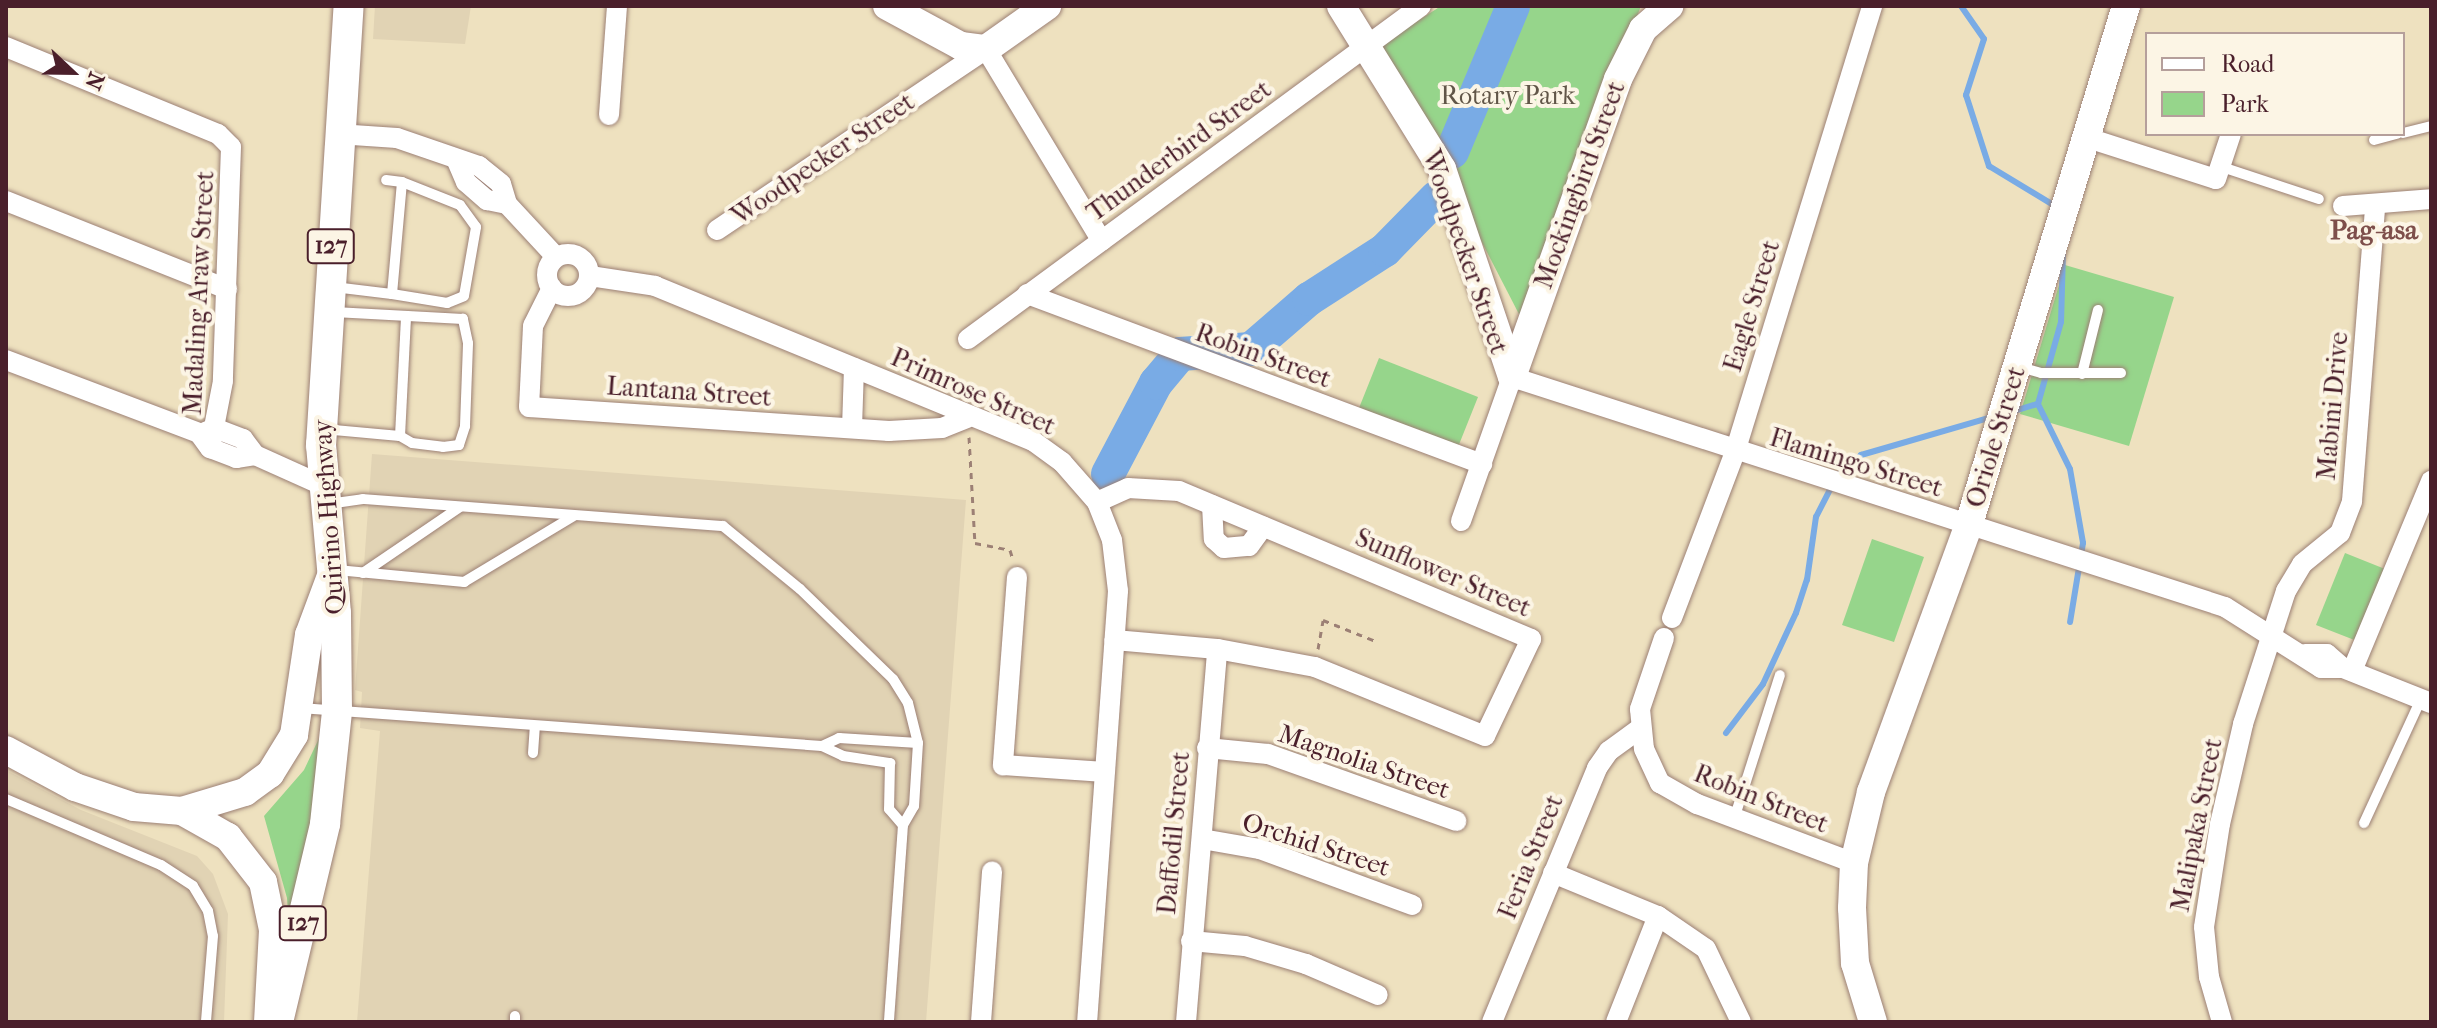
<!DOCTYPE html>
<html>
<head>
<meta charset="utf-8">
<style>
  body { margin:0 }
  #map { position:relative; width:2437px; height:1028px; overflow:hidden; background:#eee1bf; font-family:"IM FELL French Canon",serif }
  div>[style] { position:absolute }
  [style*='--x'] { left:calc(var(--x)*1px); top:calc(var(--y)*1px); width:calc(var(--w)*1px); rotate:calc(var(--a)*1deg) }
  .built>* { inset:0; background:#e1d3b4 }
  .green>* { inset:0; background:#96d58b }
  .stream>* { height:6px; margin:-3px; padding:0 3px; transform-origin:3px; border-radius:3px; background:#79abe5 }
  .river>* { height:34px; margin:-17px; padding:0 17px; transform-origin:17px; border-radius:17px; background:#79abe5 }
  .path>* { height:3px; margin-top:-1.5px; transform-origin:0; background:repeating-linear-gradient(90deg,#9c8075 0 6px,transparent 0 12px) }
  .roads { filter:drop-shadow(0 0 2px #9c8075) drop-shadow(0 0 2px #9c8075) }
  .lane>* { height:10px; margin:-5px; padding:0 5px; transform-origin:5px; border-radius:5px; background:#fff }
  .street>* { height:20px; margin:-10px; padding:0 10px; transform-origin:10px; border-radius:10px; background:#fff }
  .street>.ring { margin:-10px; padding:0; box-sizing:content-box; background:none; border:20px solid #fff; border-radius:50% }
  .secondary>* { height:28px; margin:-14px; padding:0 14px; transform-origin:14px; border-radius:14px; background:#fff }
  .primary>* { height:30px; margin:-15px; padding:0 15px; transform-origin:15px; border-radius:15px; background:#fff }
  span { translate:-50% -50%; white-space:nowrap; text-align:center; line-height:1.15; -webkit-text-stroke:8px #fcf5e5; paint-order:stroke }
  .shield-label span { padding:2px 6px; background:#fcf5e5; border:2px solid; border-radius:6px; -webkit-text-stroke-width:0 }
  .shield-label { font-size:24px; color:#4a1f2b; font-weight:700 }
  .park-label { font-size:26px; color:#615648 }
  .street-label { font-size:26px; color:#4a1f2b }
  .neighbourhood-label { font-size:28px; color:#7e4f4b; font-weight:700 }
  .frame { position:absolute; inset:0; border:8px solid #4a1f2b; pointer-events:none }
  .legend { position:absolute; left:2145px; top:32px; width:260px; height:104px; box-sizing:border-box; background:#fcf5e5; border:2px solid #b59f9b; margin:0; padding:10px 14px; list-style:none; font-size:24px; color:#4a1f2b }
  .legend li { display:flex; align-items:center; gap:16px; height:40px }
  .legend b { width:40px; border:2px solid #b59f9b }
  .north { position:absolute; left:32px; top:32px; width:80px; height:80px; -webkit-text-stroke:6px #fcf5e5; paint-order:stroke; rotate:112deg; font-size:22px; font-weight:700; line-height:32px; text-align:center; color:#4a1f2b }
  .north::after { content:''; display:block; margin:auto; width:28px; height:36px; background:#4a1f2b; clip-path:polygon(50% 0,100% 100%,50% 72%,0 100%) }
</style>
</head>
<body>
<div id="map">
  <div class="built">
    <div style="clip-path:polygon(375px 6px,471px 6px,465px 44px,373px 39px)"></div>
    <div style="clip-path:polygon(372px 454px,966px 500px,926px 1022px,357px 1022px,380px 731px,360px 728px,362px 692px,355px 690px)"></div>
    <div style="clip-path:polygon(6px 770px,81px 810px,197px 856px,213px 874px,228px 914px,224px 1022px,6px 1022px)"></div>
  </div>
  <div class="green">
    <div style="clip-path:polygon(1441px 6px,1641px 6px,1521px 318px,1380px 45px)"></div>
    <div style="clip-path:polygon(2065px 265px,2174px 297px,2129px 446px,2020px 414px)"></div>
    <div style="clip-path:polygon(1379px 358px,1478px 397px,1458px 447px,1359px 408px)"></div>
    <div style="clip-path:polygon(1872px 539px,1924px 557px,1894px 642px,1842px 625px)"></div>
    <div style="clip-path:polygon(2345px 553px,2390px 571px,2362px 643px,2316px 625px)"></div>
    <div style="clip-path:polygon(322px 732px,318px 826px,289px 924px,287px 898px,264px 816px,304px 770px)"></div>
  </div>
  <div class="stream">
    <div style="--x:1961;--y:6;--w:40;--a:55.1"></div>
    <div style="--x:1984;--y:39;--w:59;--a:107.8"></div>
    <div style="--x:1966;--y:95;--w:75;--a:72.1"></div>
    <div style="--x:1989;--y:166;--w:77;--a:31.2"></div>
    <div style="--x:2063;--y:252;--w:70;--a:91.6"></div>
    <div style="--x:2061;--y:322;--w:85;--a:105.7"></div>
    <div style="--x:2038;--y:404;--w:72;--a:63.8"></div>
    <div style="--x:2070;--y:469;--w:75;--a:80"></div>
    <div style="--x:2083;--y:543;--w:80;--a:99.3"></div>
    <div style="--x:2011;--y:412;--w:28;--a:-17"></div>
    <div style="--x:1837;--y:476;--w:32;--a:-41"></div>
    <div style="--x:1861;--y:455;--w:136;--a:-16.2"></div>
    <div style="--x:1726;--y:733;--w:61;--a:-52.9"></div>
    <div style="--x:1763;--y:684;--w:78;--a:-65.1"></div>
    <div style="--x:1796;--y:613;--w:35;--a:-72"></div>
    <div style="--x:1807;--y:580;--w:64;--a:-81.9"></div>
    <div style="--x:1816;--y:517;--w:35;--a:-63"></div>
  </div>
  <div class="river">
    <div style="--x:1452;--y:152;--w:158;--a:-67.3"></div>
    <div style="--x:1108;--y:474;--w:103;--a:-62.2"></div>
    <div style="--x:1156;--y:383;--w:38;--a:-50"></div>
    <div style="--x:1180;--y:354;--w:71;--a:-4"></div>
    <div style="--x:1251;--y:349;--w:77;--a:-40.8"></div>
    <div style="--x:1309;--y:299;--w:90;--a:-32.8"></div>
    <div style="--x:1385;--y:250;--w:73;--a:-45.6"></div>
  </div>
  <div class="path">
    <div style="--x:969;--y:437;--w:106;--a:86.8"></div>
    <div style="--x:975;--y:543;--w:36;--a:11"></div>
    <div style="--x:1010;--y:550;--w:10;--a:73"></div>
    <div style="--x:1318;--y:649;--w:29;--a:-80"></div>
    <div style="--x:1323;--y:620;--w:59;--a:21.8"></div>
  </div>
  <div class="roads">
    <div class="lane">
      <div style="--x:2403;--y:133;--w:29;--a:-14"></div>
      <div style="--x:2374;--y:140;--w:24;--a:-15"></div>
      <div style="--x:2222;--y:167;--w:102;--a:18.3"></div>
      <div style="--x:334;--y:287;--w:58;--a:6.9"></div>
      <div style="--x:392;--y:294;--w:112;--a:-84.9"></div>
      <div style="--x:402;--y:182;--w:16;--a:-173"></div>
      <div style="--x:392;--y:294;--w:56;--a:9.3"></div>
      <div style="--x:447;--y:303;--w:18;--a:-22"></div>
      <div style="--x:464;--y:296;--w:70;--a:-80.1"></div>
      <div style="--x:476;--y:227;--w:27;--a:-126"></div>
      <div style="--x:460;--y:205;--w:62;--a:-158.4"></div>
      <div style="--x:2020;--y:367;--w:22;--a:16"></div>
      <div style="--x:2041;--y:373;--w:80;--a:0"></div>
      <div style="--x:2082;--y:374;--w:66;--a:-76"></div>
      <div style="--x:323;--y:429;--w:77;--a:5.2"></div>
      <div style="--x:400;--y:436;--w:14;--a:30"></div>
      <div style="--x:412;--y:443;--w:31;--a:7"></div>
      <div style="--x:443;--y:447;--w:16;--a:-7"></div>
      <div style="--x:459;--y:445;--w:20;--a:-72"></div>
      <div style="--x:465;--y:426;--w:83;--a:-87.9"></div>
      <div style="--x:468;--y:343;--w:25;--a:-102"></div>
      <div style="--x:463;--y:319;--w:129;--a:-176.9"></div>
      <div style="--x:400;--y:436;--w:120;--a:-87.1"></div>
      <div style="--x:328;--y:504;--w:35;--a:-8"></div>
      <div style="--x:363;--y:499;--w:361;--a:4.3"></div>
      <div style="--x:723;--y:526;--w:99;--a:39.3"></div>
      <div style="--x:800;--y:589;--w:129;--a:44.1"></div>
      <div style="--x:893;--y:679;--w:28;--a:58"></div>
      <div style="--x:908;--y:703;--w:41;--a:76"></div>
      <div style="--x:918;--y:743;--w:63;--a:93.6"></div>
      <div style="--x:914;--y:806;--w:22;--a:120"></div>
      <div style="--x:903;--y:825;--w:197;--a:94.1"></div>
      <div style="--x:337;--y:570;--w:128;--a:5.4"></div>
      <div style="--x:464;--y:582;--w:128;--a:-31"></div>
      <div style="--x:363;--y:573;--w:117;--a:-34.2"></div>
      <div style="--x:300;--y:708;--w:523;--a:4.16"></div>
      <div style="--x:822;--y:746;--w:23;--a:25"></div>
      <div style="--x:843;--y:756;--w:48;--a:8.5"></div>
      <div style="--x:890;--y:763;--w:46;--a:91.2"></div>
      <div style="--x:889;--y:809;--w:21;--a:49"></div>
      <div style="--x:822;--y:746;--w:19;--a:-25"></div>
      <div style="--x:839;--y:738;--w:79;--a:3.6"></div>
      <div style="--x:533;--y:753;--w:27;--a:-86"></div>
      <div style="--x:6;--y:799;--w:168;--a:23.1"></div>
      <div style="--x:161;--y:865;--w:38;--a:33"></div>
      <div style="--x:193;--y:886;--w:29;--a:59"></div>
      <div style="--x:208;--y:911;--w:25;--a:79"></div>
      <div style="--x:213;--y:936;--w:86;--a:94.7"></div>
      <div style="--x:1734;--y:819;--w:151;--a:-72.3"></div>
      <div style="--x:2364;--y:823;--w:136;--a:-65.3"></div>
      <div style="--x:515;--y:1022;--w:6;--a:-90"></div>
    </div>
    <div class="street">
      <div style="--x:6;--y:47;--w:229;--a:22.3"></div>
      <div style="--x:218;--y:134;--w:18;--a:45"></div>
      <div style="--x:231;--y:147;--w:234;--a:92"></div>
      <div style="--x:223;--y:381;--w:68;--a:101"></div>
      <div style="--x:609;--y:115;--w:109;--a:-85.8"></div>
      <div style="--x:338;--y:134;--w:59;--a:3.9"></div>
      <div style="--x:397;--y:138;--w:87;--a:18.9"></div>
      <div style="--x:479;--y:166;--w:28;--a:39"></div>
      <div style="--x:501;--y:184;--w:21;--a:73"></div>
      <div style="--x:507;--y:204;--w:72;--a:47.2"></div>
      <div style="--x:2088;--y:138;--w:134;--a:17.8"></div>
      <div style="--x:2216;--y:179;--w:47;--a:-71.6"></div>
      <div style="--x:457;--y:161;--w:23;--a:67"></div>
      <div style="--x:466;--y:182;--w:28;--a:41"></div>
      <div style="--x:487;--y:200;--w:20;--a:11"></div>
      <div style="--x:6;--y:201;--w:238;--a:21.7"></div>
      <div style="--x:2343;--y:206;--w:88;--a:-4.5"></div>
      <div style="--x:717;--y:230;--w:324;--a:-33.9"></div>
      <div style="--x:986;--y:49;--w:224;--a:58.9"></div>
      <div class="ring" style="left:547px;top:254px;width:22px;height:22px"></div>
      <div style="--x:590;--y:276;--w:66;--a:8.7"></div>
      <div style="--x:655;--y:286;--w:409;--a:22.3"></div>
      <div style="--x:1033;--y:441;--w:36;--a:36"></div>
      <div style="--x:1062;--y:462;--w:53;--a:48.8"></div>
      <div style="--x:1097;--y:502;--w:41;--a:68.5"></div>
      <div style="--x:1112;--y:540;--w:51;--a:83.3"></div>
      <div style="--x:1118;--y:591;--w:432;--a:94.1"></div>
      <div style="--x:552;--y:288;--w:42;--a:116.6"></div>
      <div style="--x:533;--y:326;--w:81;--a:92.8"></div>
      <div style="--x:529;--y:407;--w:361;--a:3.8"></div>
      <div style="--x:889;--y:431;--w:53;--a:-3.2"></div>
      <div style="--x:942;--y:428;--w:27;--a:-22"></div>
      <div style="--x:1027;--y:294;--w:486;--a:20.5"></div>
      <div style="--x:968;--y:339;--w:562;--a:-36.32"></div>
      <div style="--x:6;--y:360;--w:206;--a:20.7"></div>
      <div style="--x:199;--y:433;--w:19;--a:54"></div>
      <div style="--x:210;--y:448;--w:28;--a:21"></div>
      <div style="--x:236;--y:458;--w:19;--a:-9"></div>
      <div style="--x:852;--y:428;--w:60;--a:-88.1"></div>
      <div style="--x:207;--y:431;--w:10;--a:-11"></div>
      <div style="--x:217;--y:429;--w:28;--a:21"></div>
      <div style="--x:243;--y:439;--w:20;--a:53"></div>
      <div style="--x:255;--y:455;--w:76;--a:24.2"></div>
      <div style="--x:1097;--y:502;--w:34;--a:-24"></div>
      <div style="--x:1128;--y:488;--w:51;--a:3.4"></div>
      <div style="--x:1179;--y:491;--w:382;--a:22.8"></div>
      <div style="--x:1531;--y:639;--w:107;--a:115.4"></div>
      <div style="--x:1485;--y:736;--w:183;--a:-157.9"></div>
      <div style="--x:1315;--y:667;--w:100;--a:-169.6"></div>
      <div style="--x:1217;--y:649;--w:103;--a:-175"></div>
      <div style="--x:1212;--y:505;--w:34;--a:87"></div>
      <div style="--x:1214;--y:539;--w:13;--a:42"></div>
      <div style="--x:1224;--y:548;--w:25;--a:-5"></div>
      <div style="--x:1249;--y:546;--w:24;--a:-54"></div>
      <div style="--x:1461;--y:521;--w:153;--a:-70.5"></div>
      <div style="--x:1512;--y:377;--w:749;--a:17.88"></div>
      <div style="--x:2225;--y:607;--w:114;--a:32.4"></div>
      <div style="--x:2321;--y:668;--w:22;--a:0"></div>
      <div style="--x:1017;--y:577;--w:189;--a:94.3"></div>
      <div style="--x:1003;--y:765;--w:102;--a:3.9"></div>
      <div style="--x:1672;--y:618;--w:178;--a:-69.2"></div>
      <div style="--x:1735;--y:452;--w:467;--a:-72.9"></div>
      <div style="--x:1664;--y:638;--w:75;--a:108.7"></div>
      <div style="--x:1640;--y:709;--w:40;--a:84.3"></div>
      <div style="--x:1644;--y:749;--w:38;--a:65"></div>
      <div style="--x:1660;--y:783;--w:43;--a:29.6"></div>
      <div style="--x:1697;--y:804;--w:168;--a:20.6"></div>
      <div style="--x:2305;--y:654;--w:22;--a:0"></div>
      <div style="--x:2327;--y:654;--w:21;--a:41"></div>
      <div style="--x:2343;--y:668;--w:95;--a:21.7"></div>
      <div style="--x:2352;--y:671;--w:206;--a:-67.4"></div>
      <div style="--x:1207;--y:748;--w:61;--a:5.6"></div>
      <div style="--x:1268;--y:754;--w:200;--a:19.6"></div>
      <div style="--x:1202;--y:839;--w:59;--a:9.8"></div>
      <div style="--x:1260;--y:849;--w:162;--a:20.2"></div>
      <div style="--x:1553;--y:873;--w:113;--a:22.3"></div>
      <div style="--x:1658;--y:916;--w:58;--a:34.5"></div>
      <div style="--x:1706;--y:949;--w:81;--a:64.4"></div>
      <div style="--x:1191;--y:941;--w:54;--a:5.3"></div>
      <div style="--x:1245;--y:946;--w:64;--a:16.4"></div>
      <div style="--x:1306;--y:964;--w:78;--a:23.3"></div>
      <div style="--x:981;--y:1022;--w:151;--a:-85.8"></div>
      <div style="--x:1186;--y:1022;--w:374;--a:-85.2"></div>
      <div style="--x:1492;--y:1022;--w:275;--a:-67.5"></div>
      <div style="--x:1597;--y:768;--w:21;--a:-55"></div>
      <div style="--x:1609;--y:751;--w:39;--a:-36"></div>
      <div style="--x:1616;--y:1022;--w:114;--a:-68.4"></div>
      <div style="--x:2222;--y:1022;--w:47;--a:-106.1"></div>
      <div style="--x:2209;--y:977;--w:50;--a:-95.7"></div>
      <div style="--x:2204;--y:927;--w:104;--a:-81.2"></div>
      <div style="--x:2220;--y:824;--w:103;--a:-77"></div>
      <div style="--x:2243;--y:724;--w:140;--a:-72.1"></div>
      <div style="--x:2286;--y:591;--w:31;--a:-59"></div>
      <div style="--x:2302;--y:564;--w:49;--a:-39.2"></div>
      <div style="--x:2340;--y:533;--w:34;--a:-69"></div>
      <div style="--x:2352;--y:501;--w:296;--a:-85.5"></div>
    </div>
    <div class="secondary">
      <div style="--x:887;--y:6;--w:84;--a:28.4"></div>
      <div style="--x:961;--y:46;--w:25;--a:7"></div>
      <div style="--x:986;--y:49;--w:75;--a:-35.2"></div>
      <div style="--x:1341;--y:6;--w:192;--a:58.2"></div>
      <div style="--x:1442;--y:169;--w:219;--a:71.4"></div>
      <div style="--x:1512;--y:377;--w:316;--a:-70.4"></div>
      <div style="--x:1618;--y:79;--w:56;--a:-63.4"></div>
      <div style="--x:1643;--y:29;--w:35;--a:-41"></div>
      <div style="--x:6;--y:750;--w:78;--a:28.2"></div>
      <div style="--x:75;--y:787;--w:62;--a:18.7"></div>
      <div style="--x:134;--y:807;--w:48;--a:4.8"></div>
      <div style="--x:182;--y:811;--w:66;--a:-16.8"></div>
      <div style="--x:245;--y:792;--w:31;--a:-36"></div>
      <div style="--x:270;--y:774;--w:46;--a:-58.4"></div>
      <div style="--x:294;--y:735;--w:101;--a:-81.5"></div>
      <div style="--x:309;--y:635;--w:66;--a:-69.6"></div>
      <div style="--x:182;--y:811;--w:53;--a:29.5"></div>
      <div style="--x:228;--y:837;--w:57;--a:52.1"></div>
      <div style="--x:263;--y:882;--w:49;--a:78.2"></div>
      <div style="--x:273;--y:930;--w:92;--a:93.1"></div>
      <div style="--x:1873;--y:1022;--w:62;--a:-107"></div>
      <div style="--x:1855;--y:963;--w:55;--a:-93.1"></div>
      <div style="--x:1852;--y:908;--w:45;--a:-87.5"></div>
      <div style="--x:1854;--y:863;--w:73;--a:-76.5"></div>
      <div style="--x:1871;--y:792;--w:285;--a:-69.9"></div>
      <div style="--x:1969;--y:524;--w:541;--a:-73.14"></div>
    </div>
    <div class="primary">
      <div style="--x:278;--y:1022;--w:204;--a:-76.6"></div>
      <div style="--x:325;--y:824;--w:114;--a:-83.9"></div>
      <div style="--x:337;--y:711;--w:98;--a:-90.6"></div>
      <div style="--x:336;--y:613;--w:169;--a:-95.1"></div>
      <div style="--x:321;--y:445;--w:440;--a:-86.4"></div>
    </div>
  </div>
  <div class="shield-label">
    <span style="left:331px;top:246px">127</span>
    <span style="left:303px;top:923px">127</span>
  </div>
  <div class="park-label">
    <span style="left:1508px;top:96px">Rotary Park</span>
  </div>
  <div class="street-label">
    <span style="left:1179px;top:151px;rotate:-36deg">Thunderbird Street</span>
    <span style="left:823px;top:159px;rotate:-34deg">Woodpecker Street</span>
    <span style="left:1580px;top:185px;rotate:-70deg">Mockingbird Street</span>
    <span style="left:1465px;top:252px;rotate:71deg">Woodpecker Street</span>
    <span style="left:199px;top:293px;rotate:-87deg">Madaling Araw Street</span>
    <span style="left:1752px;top:306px;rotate:-73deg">Eagle Street</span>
    <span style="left:1263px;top:356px;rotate:20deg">Robin Street</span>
    <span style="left:689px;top:392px;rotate:4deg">Lantana Street</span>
    <span style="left:973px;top:392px;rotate:24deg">Primrose Street</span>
    <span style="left:2333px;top:406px;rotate:-85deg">Mabini Drive</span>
    <span style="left:1996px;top:437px;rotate:-73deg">Oriole Street</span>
    <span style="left:1856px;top:463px;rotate:17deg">Flamingo Street</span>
    <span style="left:329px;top:517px;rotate:-94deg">Quirino Highway</span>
    <span style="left:1443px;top:573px;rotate:23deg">Sunflower Street</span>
    <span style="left:1364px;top:762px;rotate:19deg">Magnolia Street</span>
    <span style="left:1761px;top:799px;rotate:22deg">Robin Street</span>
    <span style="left:2197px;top:825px;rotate:-79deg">Malipaka Street</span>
    <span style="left:1174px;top:833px;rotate:-85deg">Daffodil Street</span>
    <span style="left:1316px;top:845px;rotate:18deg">Orchid Street</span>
    <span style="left:1531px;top:857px;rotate:-68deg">Feria Street</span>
  </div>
  <div class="neighbourhood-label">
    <span style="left:2374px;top:230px">Pag-asa</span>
  </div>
  <div class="frame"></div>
  <ul class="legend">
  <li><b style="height:10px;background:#fff"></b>Road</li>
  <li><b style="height:22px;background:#96d58b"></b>Park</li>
  </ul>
  <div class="north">N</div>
</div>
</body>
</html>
